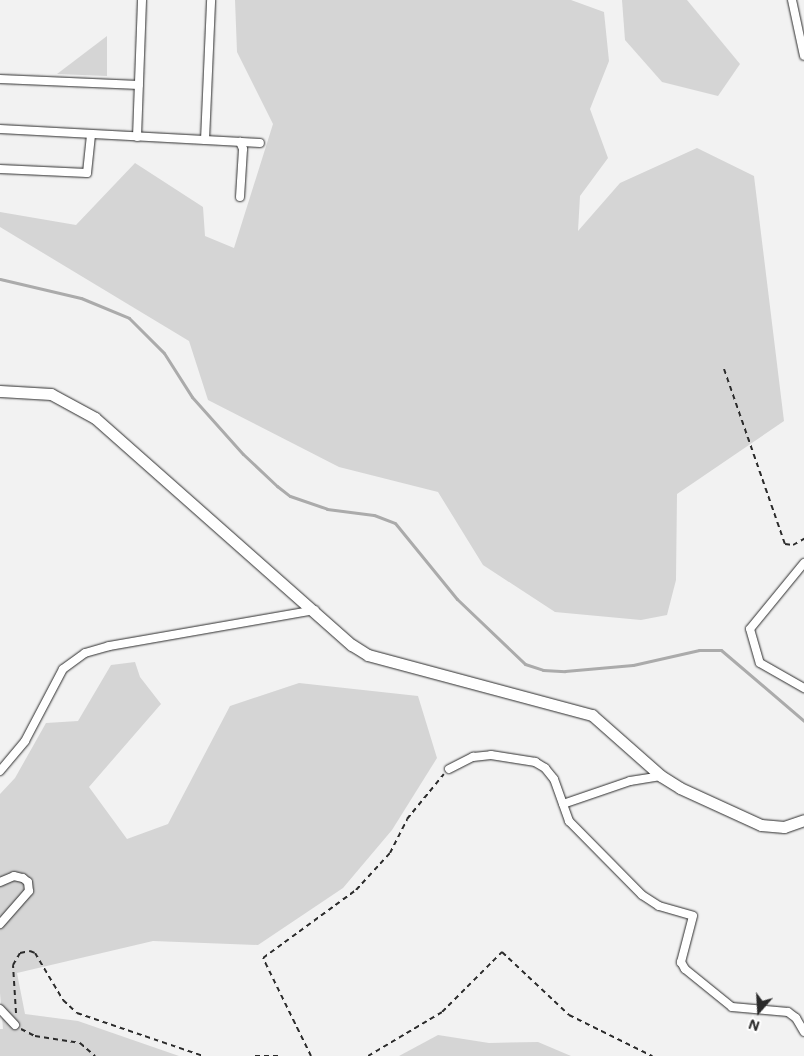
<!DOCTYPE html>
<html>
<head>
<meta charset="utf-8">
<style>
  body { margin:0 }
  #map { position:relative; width:804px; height:1056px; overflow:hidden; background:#f2f2f2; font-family:Mali,sans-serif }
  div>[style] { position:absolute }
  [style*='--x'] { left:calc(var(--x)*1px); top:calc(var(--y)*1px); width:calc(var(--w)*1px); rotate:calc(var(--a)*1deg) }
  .green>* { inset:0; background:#d5d5d5 }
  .stream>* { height:3px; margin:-1.5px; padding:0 1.5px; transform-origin:1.5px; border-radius:1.5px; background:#ababab }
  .path>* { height:2px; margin-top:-1px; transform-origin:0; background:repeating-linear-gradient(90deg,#2b2b2b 0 5px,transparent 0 9px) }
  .roads { filter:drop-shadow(0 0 1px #2b2b2b) drop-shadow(0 0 1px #2b2b2b) }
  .street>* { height:8px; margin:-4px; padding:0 4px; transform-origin:4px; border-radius:4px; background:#fff }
  .secondary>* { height:11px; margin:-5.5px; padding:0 5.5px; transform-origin:5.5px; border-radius:5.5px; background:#fff }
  span { translate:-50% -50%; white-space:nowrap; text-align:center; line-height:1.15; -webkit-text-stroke:5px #fff; paint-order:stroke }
  .north { position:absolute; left:734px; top:986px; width:50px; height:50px; -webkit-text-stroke:4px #fff; paint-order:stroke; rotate:199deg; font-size:14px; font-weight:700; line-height:20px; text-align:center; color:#2b2b2b }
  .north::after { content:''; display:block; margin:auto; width:18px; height:22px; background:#2b2b2b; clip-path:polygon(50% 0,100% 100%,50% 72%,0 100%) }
</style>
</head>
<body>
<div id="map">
  <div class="green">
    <div style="clip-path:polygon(235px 0,571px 0,604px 12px,609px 61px,590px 109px,608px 158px,580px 196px,578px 231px,620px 183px,697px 148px,754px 176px,784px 421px,677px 494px,676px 580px,667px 615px,641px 620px,555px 612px,483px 565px,438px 492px,339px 467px,208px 400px,189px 341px,0 227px,0 212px,76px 225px,135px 163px,203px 207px,205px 236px,234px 248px,273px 124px,237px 52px)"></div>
    <div style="clip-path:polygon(622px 0,687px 0,740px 64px,718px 96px,662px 82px,625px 40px)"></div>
    <div style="clip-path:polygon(107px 36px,107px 76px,57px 74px)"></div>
    <div style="clip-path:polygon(135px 662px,140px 677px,161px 704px,89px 787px,127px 839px,168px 824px,230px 706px,299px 683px,418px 696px,437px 758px,392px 830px,343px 888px,258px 945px,153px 941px,17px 973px,25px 1014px,78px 1021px,179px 1056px,0 1056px,0 1029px,3px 1029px,0 993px,0 794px,15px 778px,46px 723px,78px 721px,111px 665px)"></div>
    <div style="clip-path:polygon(438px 1035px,489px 1043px,538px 1042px,571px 1056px,399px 1056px)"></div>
  </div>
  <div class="stream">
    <div style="--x:0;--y:279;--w:83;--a:13.2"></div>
    <div style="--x:81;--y:298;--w:52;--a:22.6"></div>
    <div style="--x:129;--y:318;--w:49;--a:45"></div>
    <div style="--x:164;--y:353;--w:52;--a:57.5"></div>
    <div style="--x:192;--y:397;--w:76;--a:48.2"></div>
    <div style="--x:243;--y:454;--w:47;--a:43.3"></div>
    <div style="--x:277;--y:486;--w:16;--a:38"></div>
    <div style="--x:290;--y:496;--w:39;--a:19"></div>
    <div style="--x:327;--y:509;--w:47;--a:7.3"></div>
    <div style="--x:374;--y:515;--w:22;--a:21"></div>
    <div style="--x:395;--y:523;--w:98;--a:50.8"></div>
    <div style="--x:457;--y:599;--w:94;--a:43.7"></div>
    <div style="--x:525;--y:664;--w:19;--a:18"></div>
    <div style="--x:543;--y:670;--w:22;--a:3"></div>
    <div style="--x:565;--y:671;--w:68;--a:-5"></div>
    <div style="--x:633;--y:665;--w:68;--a:-12.8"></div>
    <div style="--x:699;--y:650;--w:22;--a:0"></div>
    <div style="--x:721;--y:650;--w:109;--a:40.5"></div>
  </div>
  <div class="path">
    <div style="--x:724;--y:369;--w:185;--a:70.8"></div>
    <div style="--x:785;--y:544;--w:8;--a:7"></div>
    <div style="--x:793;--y:545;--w:13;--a:-29"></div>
    <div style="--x:16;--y:1013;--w:48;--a:-93.6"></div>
    <div style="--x:13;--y:965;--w:14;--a:-60"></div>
    <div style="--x:20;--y:953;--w:10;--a:-11"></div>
    <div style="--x:30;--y:951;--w:5;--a:22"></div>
    <div style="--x:35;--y:953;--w:55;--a:59.2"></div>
    <div style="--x:63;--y:1000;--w:19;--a:43"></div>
    <div style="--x:77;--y:1013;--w:133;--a:18.8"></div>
    <div style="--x:21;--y:1029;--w:16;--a:27"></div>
    <div style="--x:35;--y:1036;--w:46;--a:8.8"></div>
    <div style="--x:80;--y:1043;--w:20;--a:41"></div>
    <div style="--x:255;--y:1056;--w:27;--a:0"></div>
    <div style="--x:311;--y:1056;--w:109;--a:-116.1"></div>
    <div style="--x:263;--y:958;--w:115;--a:-36.2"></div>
    <div style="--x:356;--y:890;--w:50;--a:-47.4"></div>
    <div style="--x:390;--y:853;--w:38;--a:-63"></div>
    <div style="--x:407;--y:819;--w:58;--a:-50.6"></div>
    <div style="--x:368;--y:1056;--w:86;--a:-30.7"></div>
    <div style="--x:442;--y:1012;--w:85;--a:-45"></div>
    <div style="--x:502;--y:952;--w:92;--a:43.2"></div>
    <div style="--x:569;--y:1015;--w:93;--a:26.3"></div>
  </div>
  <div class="roads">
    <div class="street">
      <div style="--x:792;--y:0;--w:57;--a:77.9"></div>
      <div style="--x:0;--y:79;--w:139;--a:2.5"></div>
      <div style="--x:0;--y:129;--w:205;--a:3.1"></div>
      <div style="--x:205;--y:140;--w:140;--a:-87.5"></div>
      <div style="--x:137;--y:137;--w:137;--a:-87.9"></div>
      <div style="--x:205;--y:140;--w:55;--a:3.1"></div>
      <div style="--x:0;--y:169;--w:87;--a:2.6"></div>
      <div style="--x:87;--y:173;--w:38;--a:-84"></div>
      <div style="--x:240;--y:197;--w:48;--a:-86.4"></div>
      <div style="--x:243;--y:149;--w:8;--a:-113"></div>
      <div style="--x:804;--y:563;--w:85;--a:129.3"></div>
      <div style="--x:750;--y:629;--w:35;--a:74"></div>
      <div style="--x:760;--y:663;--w:51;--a:29.6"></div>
      <div style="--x:449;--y:769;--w:27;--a:-27"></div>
      <div style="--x:473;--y:757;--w:18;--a:-6"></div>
      <div style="--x:491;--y:755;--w:45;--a:9"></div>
      <div style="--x:535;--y:762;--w:12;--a:31"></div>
      <div style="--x:545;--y:768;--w:14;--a:51"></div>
      <div style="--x:554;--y:779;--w:45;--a:70.3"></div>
      <div style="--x:569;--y:821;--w:104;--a:45.4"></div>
      <div style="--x:642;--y:895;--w:20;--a:33"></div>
      <div style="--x:659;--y:906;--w:35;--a:16"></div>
      <div style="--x:693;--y:916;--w:48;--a:104.6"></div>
      <div style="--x:681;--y:962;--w:8;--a:60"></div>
      <div style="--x:685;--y:969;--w:60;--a:39"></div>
      <div style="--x:732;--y:1007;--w:56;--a:5.1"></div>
      <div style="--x:788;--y:1012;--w:10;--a:37"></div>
      <div style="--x:796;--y:1018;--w:16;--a:60"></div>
      <div style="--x:0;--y:771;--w:39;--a:-50"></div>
      <div style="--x:25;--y:741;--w:81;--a:-62.2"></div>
      <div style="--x:63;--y:669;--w:27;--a:-36"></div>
      <div style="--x:85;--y:653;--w:25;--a:-16"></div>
      <div style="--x:109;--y:646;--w:209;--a:-9.9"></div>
      <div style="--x:563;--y:804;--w:71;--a:-18.9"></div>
      <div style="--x:630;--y:781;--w:31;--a:-9"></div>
      <div style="--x:0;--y:882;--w:15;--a:-23"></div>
      <div style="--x:14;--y:876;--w:9;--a:13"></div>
      <div style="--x:23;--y:878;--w:6;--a:39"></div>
      <div style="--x:28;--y:882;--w:9;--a:84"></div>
      <div style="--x:29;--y:891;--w:44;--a:131.3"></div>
      <div style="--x:0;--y:1009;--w:22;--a:47"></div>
    </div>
    <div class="secondary">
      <div style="--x:0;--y:391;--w:51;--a:3.4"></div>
      <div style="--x:51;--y:394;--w:50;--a:28.6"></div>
      <div style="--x:95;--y:418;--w:343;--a:41.5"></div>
      <div style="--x:352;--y:645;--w:19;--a:32"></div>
      <div style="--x:368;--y:655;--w:232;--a:15"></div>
      <div style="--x:592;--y:715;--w:92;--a:41.5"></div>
      <div style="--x:661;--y:776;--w:22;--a:32"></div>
      <div style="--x:680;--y:788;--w:89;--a:24.6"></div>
      <div style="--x:761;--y:825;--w:23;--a:5"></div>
      <div style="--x:784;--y:827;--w:21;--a:-19"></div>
    </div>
  </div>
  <div class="north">N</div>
</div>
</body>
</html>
